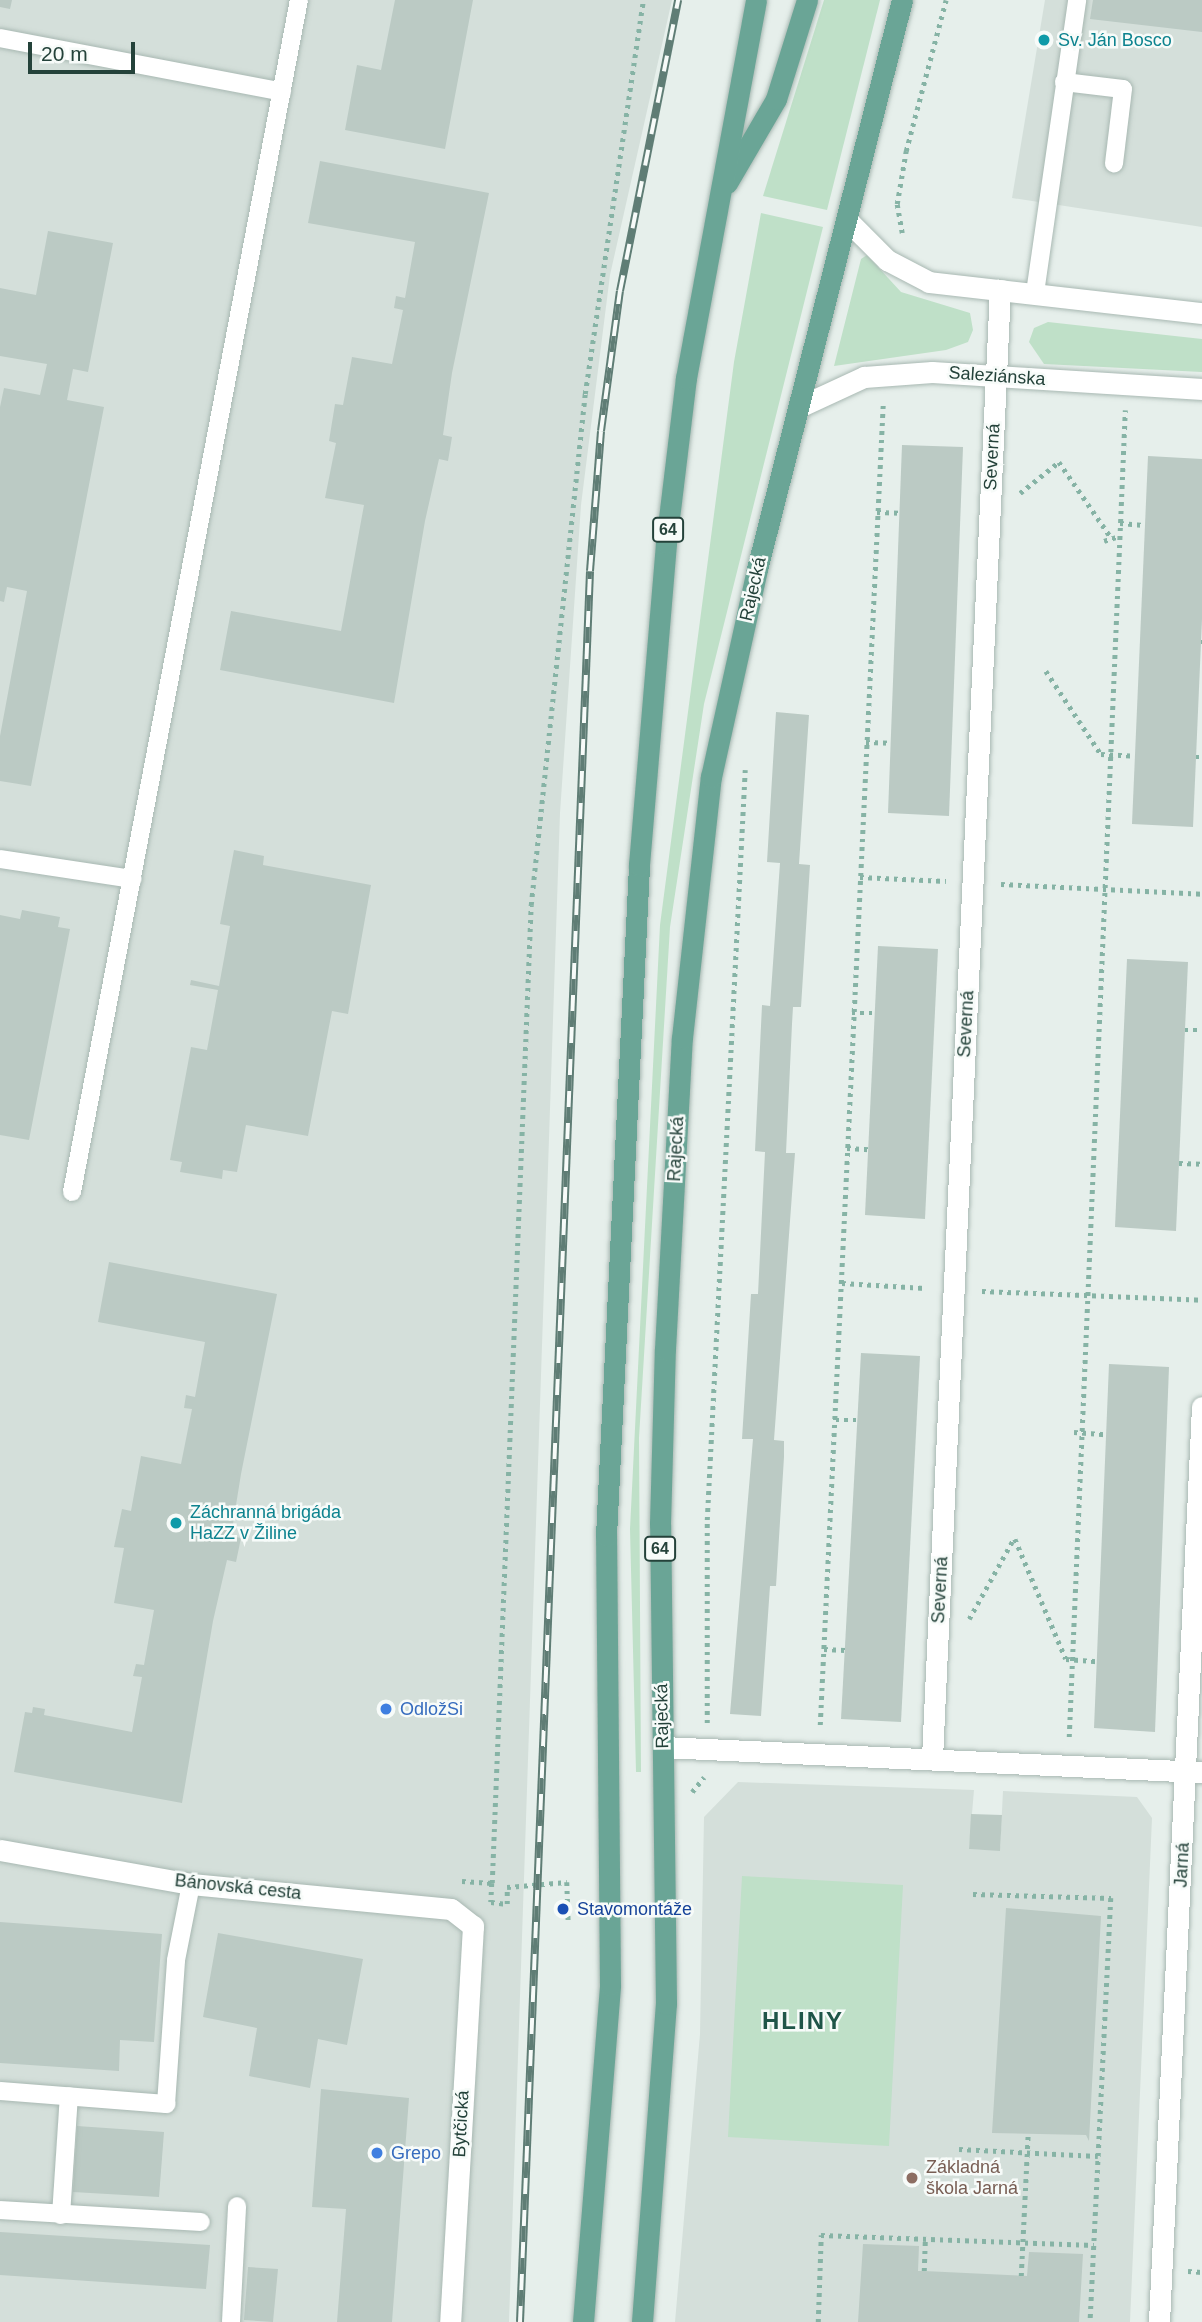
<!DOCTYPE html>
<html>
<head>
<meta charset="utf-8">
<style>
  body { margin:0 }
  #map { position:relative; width:1202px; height:2322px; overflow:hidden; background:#e6efeb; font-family:Helvetica,sans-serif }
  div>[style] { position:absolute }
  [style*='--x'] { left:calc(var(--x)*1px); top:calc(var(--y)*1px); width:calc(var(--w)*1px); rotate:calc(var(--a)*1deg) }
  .built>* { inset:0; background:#d4dfda }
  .green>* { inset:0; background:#bfe0c8 }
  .building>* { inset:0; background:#bbcac4 }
  .path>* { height:4.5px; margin-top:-2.25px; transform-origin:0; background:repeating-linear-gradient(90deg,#86b3a5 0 3.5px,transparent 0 8.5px) }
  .roads { filter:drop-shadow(0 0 2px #a8b8b2) drop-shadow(0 0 2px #a8b8b2) }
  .lane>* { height:18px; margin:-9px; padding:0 9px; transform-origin:9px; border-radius:9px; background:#fff }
  .street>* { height:21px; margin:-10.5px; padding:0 10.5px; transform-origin:10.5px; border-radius:10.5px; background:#fff }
  .primary>* { height:21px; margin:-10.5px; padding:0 10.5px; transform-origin:10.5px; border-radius:10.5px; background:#6aa596 }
  .rail>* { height:8px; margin-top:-4px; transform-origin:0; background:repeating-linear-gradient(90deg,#f7fbf9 0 16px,#5f7d75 0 32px); box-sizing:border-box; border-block:2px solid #5f7d75 }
  .dots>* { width:19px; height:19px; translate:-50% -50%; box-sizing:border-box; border:4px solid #f7fbf9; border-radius:50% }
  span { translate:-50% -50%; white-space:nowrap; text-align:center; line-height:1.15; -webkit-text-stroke:5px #f7fbf9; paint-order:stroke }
  .shield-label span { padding:2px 5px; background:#f7fbf9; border:2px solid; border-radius:5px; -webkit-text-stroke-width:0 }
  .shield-label { font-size:16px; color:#24423a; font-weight:700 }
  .culture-label { font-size:18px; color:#0d838f }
  .left { translate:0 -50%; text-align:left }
  .street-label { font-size:18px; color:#24423a }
  .shop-label { font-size:18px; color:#366cbe }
  .transit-label { font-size:18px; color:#164399 }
  .education-label { font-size:18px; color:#785e54 }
  .district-label { font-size:24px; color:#1f5548; font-weight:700; letter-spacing:2px }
  .scale { position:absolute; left:28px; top:42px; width:107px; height:32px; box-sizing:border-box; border:4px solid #24423a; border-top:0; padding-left:9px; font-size:21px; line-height:24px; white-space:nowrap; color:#24423a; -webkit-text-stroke:5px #f7fbf9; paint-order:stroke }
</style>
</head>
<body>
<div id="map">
  <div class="built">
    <div style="clip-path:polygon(0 0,672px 0,610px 275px,581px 505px,560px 813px,509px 2322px,0 2322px)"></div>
    <div style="clip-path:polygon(1045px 0,1202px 0,1202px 227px,1012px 198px)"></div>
    <div style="clip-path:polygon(738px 1782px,974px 1790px,969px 1849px,1000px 1850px,1003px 1791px,1137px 1797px,1152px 1818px,1130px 2322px,675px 2322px,700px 2034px,704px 1817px)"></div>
  </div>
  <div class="green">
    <div style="clip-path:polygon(824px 0,880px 0,827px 210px,763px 196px)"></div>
    <div style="clip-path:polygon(761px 213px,823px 227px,704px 704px,670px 927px,639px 1438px,641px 1772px,636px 1772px,630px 1529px,660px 925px,734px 362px)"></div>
    <div style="clip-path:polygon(867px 255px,901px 292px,970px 313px,973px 330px,968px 342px,946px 350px,834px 366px,861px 259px)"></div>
    <div style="clip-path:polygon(1048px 322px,1202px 339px,1202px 372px,1044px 364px,1029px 342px,1034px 328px)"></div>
    <div style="clip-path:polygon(742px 1876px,903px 1885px,889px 2146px,728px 2137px)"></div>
  </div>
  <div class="building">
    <div style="clip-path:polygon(0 0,12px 0,10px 9px,0 7px)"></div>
    <div style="clip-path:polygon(395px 0,473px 0,445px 149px,345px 130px,357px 65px,381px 70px)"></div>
    <div style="clip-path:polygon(1093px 0,1202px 0,1202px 32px,1090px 19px)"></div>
    <div style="clip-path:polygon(320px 161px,489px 193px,452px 373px,443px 435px,452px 437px,448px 461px,439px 459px,425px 521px,394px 703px,220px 670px,231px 611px,341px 631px,364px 505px,325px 498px,336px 443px,329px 441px,335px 404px,343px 405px,352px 357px,392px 364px,403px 310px,394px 308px,396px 296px,405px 298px,415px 242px,308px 223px)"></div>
    <div style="clip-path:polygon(48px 231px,113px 243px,88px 372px,73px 369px,67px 400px,104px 407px,31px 786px,0 781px,0 736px,27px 591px,7px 587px,4px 602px,0 601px,0 407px,4px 388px,40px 395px,47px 364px,0 356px,0 288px,36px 295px)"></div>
    <div style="clip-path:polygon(902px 445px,963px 447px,949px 816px,888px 813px)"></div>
    <div style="clip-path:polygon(1148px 456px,1202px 459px,1202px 619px,1193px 827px,1132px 824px)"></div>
    <div style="clip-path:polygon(776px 712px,809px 715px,799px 864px,810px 865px,801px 1007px,793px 1007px,792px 1024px,786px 1153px,795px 1153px,774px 1440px,784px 1441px,784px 1457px,776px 1586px,770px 1586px,761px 1716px,730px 1714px,753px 1439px,742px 1439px,751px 1294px,758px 1294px,765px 1152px,755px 1151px,762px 1005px,770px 1006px,780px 863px,767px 862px)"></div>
    <div style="clip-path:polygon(234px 850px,264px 856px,263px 865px,371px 885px,348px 1014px,332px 1011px,308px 1136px,246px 1125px,237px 1172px,223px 1170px,222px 1179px,180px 1172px,182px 1162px,170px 1160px,191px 1047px,207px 1050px,218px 990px,190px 985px,191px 980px,219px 986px,230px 926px,220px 924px)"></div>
    <div style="clip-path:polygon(22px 910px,60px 917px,58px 927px,70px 929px,29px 1140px,0 1135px,0 915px,20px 919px)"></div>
    <div style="clip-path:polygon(878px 946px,938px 949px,925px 1219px,865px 1215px)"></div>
    <div style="clip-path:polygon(1127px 959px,1188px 962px,1176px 1231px,1115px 1227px)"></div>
    <div style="clip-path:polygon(109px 1262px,277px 1294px,241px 1474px,231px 1536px,241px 1538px,236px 1562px,227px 1560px,213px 1621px,182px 1803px,14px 1772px,25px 1712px,32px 1713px,33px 1707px,45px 1709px,44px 1715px,132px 1732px,142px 1677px,133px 1676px,136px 1664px,144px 1665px,154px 1610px,114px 1603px,124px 1548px,114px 1547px,122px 1509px,131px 1511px,141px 1456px,181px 1464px,192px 1409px,184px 1408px,186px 1395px,195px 1397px,205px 1342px,98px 1322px)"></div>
    <div style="clip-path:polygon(861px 1353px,920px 1356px,901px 1722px,841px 1719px)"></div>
    <div style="clip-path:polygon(1109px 1364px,1169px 1367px,1155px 1732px,1094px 1728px)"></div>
    <div style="clip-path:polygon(971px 1814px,1002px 1815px,1000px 1851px,969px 1849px)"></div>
    <div style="clip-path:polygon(1006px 1908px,1101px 1916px,1089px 2141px,1086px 2135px,992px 2133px)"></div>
    <div style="clip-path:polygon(0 1922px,162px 1934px,154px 2042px,120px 2040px,119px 2071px,0 2063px)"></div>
    <div style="clip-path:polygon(218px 1933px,363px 1959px,347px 2045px,318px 2039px,310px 2088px,249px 2076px,257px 2028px,203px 2017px)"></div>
    <div style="clip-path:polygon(321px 2089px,409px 2098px,392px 2322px,337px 2322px,346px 2209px,312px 2207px)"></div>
    <div style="clip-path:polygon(77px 2126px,164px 2132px,159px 2197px,73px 2192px)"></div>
    <div style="clip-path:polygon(0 2232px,210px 2245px,206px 2289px,0 2275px)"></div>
    <div style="clip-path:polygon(863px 2244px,919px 2246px,918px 2271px,924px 2271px,1027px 2276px,1029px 2252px,1083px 2254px,1079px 2322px,858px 2322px)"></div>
    <div style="clip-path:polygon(248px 2267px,278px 2269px,273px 2322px,244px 2320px)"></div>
  </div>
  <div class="path">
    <div style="--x:902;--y:233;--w:29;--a:-100"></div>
    <div style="--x:897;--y:204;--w:54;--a:-80.4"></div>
    <div style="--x:906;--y:151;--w:156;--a:-75.2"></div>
    <div style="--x:1020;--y:493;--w:50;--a:-38.5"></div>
    <div style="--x:1059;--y:462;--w:90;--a:55.4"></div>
    <div style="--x:877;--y:512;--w:23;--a:2"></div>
    <div style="--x:1120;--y:523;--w:24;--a:5"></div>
    <div style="--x:1104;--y:541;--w:16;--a:-18"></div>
    <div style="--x:1201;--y:642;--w:1;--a:0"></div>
    <div style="--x:1046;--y:671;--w:100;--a:56.5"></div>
    <div style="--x:1101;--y:754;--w:34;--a:3"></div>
    <div style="--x:866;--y:742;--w:25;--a:2"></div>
    <div style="--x:1196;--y:757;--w:6;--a:0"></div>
    <div style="--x:860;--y:877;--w:86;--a:2.7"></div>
    <div style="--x:1001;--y:884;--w:201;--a:2.8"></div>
    <div style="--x:852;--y:1013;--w:23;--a:0"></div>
    <div style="--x:1185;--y:1030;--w:17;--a:0"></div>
    <div style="--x:847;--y:1148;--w:22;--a:3"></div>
    <div style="--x:1179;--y:1163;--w:23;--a:2"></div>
    <div style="--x:842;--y:1283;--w:83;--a:3.4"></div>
    <div style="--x:982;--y:1291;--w:220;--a:2.3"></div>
    <div style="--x:836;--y:1420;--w:21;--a:0"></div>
    <div style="--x:1074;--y:1432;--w:31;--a:4"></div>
    <div style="--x:1015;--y:1539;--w:130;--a:67"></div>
    <div style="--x:1066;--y:1659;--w:31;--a:4"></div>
    <div style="--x:969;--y:1619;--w:93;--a:-60.9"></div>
    <div style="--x:824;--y:1649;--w:21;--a:3"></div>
    <div style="--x:707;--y:1723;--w:203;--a:-90"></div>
    <div style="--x:707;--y:1520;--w:751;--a:-87.1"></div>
    <div style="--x:820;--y:1725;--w:1324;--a:-87.27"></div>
    <div style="--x:1069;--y:1737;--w:1328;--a:-87.58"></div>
    <div style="--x:692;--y:1792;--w:19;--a:-51"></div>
    <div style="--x:462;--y:1881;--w:30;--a:4"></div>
    <div style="--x:492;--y:1883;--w:19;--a:93"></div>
    <div style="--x:491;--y:1902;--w:16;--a:7"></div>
    <div style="--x:507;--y:1904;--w:17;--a:-90"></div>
    <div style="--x:507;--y:1887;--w:60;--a:-4.8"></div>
    <div style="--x:567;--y:1882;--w:38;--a:88"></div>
    <div style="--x:492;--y:1883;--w:979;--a:-87.72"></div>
    <div style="--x:531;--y:905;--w:514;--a:-83.97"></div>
    <div style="--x:585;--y:394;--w:398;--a:-81.6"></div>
    <div style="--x:973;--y:1894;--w:138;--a:1.7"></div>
    <div style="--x:1111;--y:1898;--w:425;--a:92.8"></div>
    <div style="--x:959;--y:2149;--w:139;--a:2.9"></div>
    <div style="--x:924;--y:2271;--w:32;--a:-88"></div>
    <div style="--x:1188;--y:2271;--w:14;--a:4"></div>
    <div style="--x:1021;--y:2276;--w:144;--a:-87.2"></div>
    <div style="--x:818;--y:2322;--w:87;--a:-88"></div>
    <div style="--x:821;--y:2235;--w:273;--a:2.1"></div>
  </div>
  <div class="roads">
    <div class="lane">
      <div style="--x:0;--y:38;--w:287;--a:10.8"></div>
      <div style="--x:1064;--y:82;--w:59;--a:6.8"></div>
      <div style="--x:1123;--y:89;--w:75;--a:96.9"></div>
      <div style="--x:1035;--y:293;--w:296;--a:-81.8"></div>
      <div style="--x:0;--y:859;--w:134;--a:8.6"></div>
      <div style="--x:72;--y:1192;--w:1213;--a:-79.22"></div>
      <div style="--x:0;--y:2091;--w:167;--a:4.5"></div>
      <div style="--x:166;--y:2104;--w:144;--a:-86"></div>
      <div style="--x:176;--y:1960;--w:77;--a:-78.8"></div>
      <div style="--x:0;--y:2210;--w:201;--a:3.4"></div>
      <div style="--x:61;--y:2215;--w:119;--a:-86.2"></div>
      <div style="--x:231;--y:2322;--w:116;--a:-87"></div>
    </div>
    <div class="street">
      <div style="--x:847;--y:220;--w:57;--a:45"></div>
      <div style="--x:887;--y:260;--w:47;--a:27.6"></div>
      <div style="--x:929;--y:282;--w:275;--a:6.5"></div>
      <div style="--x:799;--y:407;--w:72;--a:-24.8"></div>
      <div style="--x:864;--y:377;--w:68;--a:-4.2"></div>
      <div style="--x:932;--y:372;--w:271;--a:3.6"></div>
      <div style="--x:663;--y:1747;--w:540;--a:2.66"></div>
      <div style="--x:932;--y:1758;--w:1470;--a:-87.35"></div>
      <div style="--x:0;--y:1850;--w:194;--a:10.1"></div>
      <div style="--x:191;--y:1884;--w:261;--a:5.5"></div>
      <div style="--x:451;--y:1909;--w:28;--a:38"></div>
      <div style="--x:473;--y:1926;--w:397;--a:93.3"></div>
      <div style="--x:1159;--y:2322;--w:916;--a:-87.31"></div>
    </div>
    <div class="primary">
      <div style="--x:727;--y:183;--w:97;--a:-59.7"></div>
      <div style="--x:776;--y:99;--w:104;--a:-72.6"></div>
      <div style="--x:583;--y:2322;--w:338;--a:-85.4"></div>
      <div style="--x:610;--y:1985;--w:449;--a:-90.5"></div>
      <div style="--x:606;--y:1536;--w:672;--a:-87.18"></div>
      <div style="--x:639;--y:865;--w:323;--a:-85.2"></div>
      <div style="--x:666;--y:543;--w:166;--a:-83.1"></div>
      <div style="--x:686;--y:378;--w:384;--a:-79.5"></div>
      <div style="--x:642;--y:2322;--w:319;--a:-85.7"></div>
      <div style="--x:666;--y:2004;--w:480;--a:-90.7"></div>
      <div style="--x:660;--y:1524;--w:175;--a:-88.4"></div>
      <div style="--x:665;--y:1349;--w:311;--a:-86.9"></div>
      <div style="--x:682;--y:1038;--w:263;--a:-83.7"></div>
      <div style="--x:711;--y:777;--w:213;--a:-77.5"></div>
      <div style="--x:757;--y:569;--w:587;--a:-75.7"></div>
    </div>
  </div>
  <div class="rail">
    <div style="--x:520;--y:2322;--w:1752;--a:-87.71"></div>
    <div style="--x:590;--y:571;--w:140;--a:-85.5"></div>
    <div style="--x:601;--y:431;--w:141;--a:-82.3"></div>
    <div style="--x:620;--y:291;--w:297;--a:-78.7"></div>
  </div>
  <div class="dots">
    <div style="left:1044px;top:40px;background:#0f9aa8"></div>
    <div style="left:176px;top:1523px;background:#0f9aa8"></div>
    <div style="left:386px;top:1709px;background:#3f7fe0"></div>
    <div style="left:563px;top:1909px;background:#1a4fb4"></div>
    <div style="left:377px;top:2153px;background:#3f7fe0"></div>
    <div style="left:912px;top:2178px;background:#8d6e63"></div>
  </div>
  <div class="shield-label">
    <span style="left:668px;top:530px">64</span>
    <span style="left:660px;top:1549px">64</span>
  </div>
  <div class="culture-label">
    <span class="left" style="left:1058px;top:40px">Sv. Ján Bosco</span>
    <span class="left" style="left:190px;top:1523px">Záchranná brigáda<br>HaZZ v Žiline</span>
  </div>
  <div class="street-label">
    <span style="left:997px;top:376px;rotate:4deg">Saleziánska</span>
    <span style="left:992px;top:457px;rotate:-87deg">Severná</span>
    <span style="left:753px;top:589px;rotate:-77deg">Rajecká</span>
    <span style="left:966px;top:1024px;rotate:-87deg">Severná</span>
    <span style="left:676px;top:1149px;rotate:-87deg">Rajecká</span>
    <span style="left:940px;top:1590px;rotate:-87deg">Severná</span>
    <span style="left:662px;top:1716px;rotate:-91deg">Rajecká</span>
    <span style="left:1182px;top:1865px;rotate:-87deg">Jarná</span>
    <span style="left:238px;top:1887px;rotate:6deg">Bánovská cesta</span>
    <span style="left:461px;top:2124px;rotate:-87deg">Bytčická</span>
  </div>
  <div class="shop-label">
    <span class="left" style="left:400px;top:1709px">OdložSi</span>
    <span class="left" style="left:391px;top:2153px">Grepo</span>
  </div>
  <div class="transit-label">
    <span class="left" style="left:577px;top:1909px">Stavomontáže</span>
  </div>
  <div class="education-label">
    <span class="left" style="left:926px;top:2178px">Základná<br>škola Jarná</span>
  </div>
  <div class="district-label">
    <span style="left:803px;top:2021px">HLINY</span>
  </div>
  <div class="scale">20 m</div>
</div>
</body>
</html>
